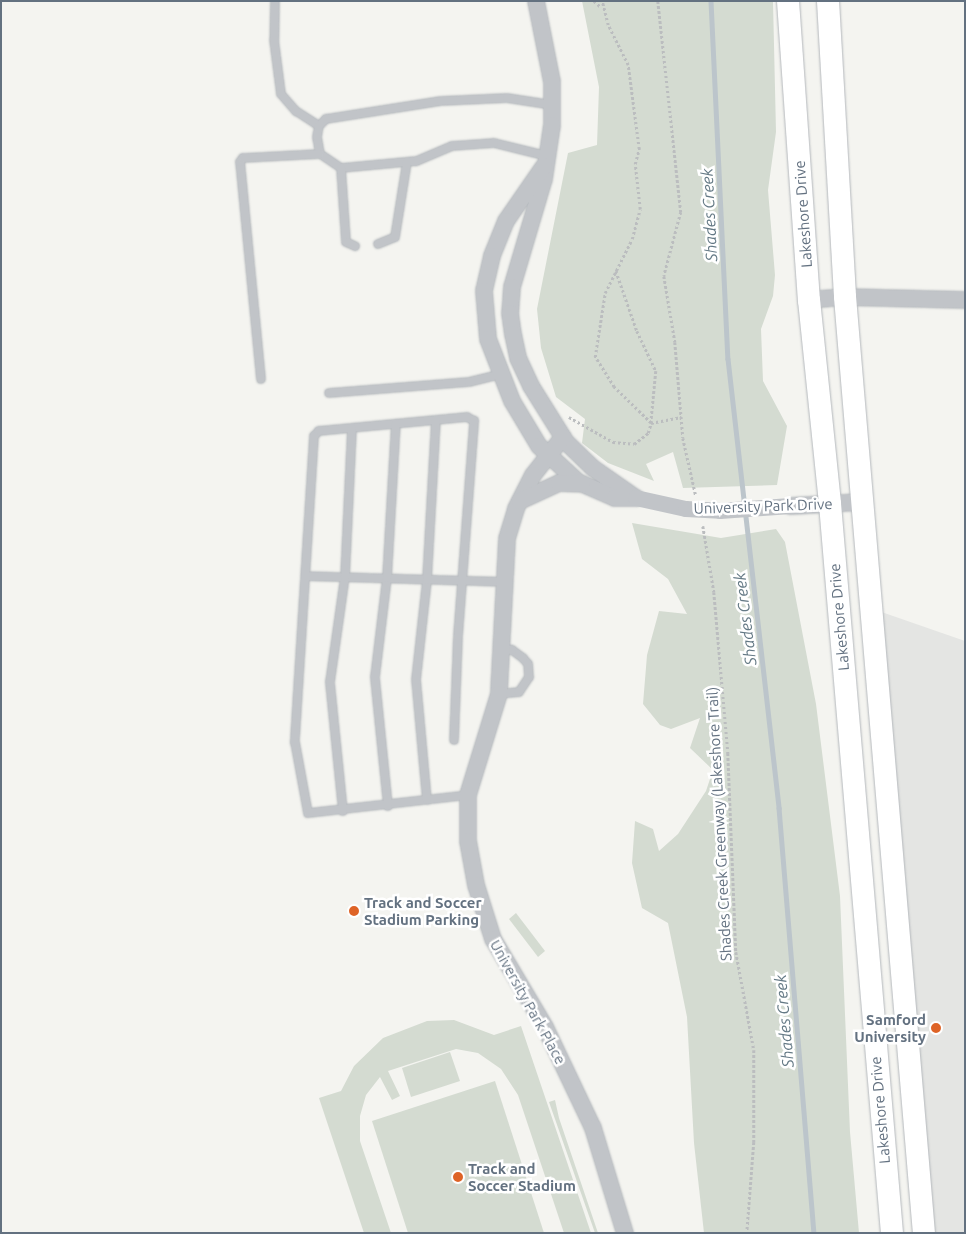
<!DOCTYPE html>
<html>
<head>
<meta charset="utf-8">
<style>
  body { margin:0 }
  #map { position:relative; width:966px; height:1234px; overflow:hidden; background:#f4f4f0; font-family:Ubuntu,sans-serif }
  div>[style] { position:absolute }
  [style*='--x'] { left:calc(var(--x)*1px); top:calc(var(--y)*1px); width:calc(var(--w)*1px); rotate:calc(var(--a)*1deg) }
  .built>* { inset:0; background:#e4e5e3 }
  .green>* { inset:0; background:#d4dbd1 }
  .stream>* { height:4.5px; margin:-2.25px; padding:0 2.25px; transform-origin:2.25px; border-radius:2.25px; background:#bcc5cb }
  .path>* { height:2.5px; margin-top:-1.25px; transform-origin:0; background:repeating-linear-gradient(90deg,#bbbdbf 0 2.5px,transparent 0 5px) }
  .roads { filter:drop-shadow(0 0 1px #b4b8bc) drop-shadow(0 0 1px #b4b8bc) }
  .lane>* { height:8px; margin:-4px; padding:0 4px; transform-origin:4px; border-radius:4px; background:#c1c4c8 }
  .street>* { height:16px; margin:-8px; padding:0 8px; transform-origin:8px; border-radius:8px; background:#c1c4c8 }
  .secondary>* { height:22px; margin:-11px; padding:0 11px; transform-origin:11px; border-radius:11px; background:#fff }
  .street-bridge>* { height:16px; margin:-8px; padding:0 8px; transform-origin:8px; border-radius:8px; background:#c1c4c8 }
  .dots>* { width:14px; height:14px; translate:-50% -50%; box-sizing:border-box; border:2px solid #fff; border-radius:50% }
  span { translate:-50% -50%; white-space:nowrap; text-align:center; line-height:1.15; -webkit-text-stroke:5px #fff; paint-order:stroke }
  .street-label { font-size:15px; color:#637180 }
  .poi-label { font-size:15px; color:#637180; font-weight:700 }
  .left { translate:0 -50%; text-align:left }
  .right { translate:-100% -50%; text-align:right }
  .water-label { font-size:16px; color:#647985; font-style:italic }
  .frame { position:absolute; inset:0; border:2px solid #637180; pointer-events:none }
</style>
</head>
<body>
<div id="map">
  <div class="built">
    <div style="clip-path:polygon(870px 608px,965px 641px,965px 1233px,924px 1233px)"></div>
  </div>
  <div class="green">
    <div style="clip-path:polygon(582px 1px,773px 1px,776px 132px,768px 190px,775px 275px,773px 296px,761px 329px,763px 381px,787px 426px,777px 485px,683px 488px,673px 452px,646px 464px,654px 481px,608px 463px,582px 443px,585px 419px,556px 397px,541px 348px,537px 309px,568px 153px,597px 145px,599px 87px)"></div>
    <div style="clip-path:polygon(632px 523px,721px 538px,776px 529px,785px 542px,816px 704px,840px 896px,850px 1132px,859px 1233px,704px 1233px,694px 1143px,687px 1017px,668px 923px,642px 908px,632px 863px,635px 821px,653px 829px,659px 851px,678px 834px,706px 791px,713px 770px,690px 748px,700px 718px,671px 729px,660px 725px,643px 704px,647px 655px,659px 611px,687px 614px,668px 579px,642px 559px)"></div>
    <div style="clip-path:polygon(516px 913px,545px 951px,538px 957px,509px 919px)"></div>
    <div style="clip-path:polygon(454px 1020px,494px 1035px,521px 1026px,591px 1233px,564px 1233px,518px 1095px,501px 1069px,478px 1053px,456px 1049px,388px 1071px,400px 1096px,392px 1100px,380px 1077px,366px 1095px,360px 1116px,360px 1141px,391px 1233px,364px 1233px,319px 1098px,341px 1091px,354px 1066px,383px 1038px,427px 1021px)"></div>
    <div style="clip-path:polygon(450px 1052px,460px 1081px,411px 1097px,402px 1068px)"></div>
    <div style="clip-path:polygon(495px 1081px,544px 1233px,408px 1233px,372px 1121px)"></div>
    <div style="clip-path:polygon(555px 1100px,559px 1118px,598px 1233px,595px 1233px,549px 1102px)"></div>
  </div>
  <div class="stream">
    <div style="--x:711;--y:1;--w:358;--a:87.3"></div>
    <div style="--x:728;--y:359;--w:452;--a:83.5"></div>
    <div style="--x:779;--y:808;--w:426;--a:85.3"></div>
  </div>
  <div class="path">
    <div style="--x:594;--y:1;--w:9;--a:41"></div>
    <div style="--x:658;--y:1;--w:212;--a:83.8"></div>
    <div style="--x:681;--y:212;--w:66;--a:104.9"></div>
    <div style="--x:664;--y:276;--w:67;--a:80.5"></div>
    <div style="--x:675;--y:342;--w:96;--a:85.2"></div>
    <div style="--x:683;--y:438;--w:59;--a:77.4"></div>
    <div style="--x:616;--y:271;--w:64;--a:70.7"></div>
    <div style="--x:637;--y:331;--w:44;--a:64.6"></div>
    <div style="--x:656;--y:371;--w:52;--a:95.5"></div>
    <div style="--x:651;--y:423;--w:31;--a:-11"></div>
    <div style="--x:569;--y:417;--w:51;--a:29.6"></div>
    <div style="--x:613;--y:442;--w:21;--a:5"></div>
    <div style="--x:634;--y:444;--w:18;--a:-38"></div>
    <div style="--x:648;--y:433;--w:10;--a:-73"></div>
    <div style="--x:651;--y:423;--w:52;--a:-135.8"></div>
    <div style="--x:614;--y:387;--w:36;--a:-122"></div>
    <div style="--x:595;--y:357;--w:65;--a:-81.1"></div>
    <div style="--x:605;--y:293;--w:60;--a:-63.4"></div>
    <div style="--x:632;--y:239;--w:31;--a:-75"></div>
    <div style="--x:640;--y:209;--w:45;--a:-96.3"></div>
    <div style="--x:635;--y:164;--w:16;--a:-75"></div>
    <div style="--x:639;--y:149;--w:85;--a:-97.5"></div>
    <div style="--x:628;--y:65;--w:45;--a:-116.6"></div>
    <div style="--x:608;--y:25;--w:25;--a:-104"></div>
    <div style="--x:703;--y:526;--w:67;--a:80.5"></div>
    <div style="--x:714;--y:592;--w:162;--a:85"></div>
    <div style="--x:728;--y:753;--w:199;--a:87.7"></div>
    <div style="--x:736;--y:952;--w:100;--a:79.6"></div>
    <div style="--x:754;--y:1050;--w:92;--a:90"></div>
    <div style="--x:754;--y:1142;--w:91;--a:94.4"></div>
  </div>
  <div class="roads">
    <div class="lane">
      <div style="--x:275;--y:1;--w:39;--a:91"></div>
      <div style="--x:274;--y:40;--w:54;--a:82.6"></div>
      <div style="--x:281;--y:94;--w:23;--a:49"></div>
      <div style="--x:296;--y:111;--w:27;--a:33"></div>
      <div style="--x:547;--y:156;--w:55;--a:-166.2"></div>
      <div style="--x:494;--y:143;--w:42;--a:175.9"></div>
      <div style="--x:452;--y:146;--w:39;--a:157"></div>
      <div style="--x:416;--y:161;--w:75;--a:174.7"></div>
      <div style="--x:341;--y:168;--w:25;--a:-146"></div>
      <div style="--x:320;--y:154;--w:17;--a:-100"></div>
      <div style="--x:317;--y:137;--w:11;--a:-80"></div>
      <div style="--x:319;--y:126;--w:10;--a:-45"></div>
      <div style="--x:326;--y:119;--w:116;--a:-8.9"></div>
      <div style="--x:441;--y:101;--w:66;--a:-2.6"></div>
      <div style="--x:507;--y:98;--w:46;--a:8.8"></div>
      <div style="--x:341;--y:168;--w:74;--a:86.1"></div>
      <div style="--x:346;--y:242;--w:10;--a:24"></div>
      <div style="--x:378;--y:244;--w:18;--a:-22"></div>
      <div style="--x:395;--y:237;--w:76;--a:-80.9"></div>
      <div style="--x:261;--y:379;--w:218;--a:-95.5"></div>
      <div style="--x:240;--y:162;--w:5;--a:-53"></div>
      <div style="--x:243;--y:158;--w:77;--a:-3"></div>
      <div style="--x:329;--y:393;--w:140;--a:-4.5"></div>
      <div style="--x:469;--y:382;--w:32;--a:-14"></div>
      <div style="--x:306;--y:576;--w:199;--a:1.7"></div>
      <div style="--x:499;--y:694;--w:20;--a:-6"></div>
      <div style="--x:519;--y:692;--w:18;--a:-56"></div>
      <div style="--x:529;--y:677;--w:13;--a:-94"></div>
      <div style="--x:528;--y:664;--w:8;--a:-130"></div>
      <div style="--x:523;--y:658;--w:14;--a:-144"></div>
      <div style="--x:512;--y:650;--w:9;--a:-174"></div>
      <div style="--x:454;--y:740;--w:104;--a:-87.8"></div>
      <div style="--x:458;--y:636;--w:216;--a:-85.7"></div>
      <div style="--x:474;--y:421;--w:8;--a:-150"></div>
      <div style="--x:467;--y:417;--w:149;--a:174.6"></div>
      <div style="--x:319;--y:431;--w:7;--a:135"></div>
      <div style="--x:314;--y:436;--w:307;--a:93.6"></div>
      <div style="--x:295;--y:742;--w:72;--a:79.6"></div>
      <div style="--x:308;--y:813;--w:161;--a:-6.4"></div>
      <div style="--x:427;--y:800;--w:121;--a:-95.2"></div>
      <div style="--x:416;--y:680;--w:101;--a:-83.7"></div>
      <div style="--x:427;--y:580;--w:160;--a:-86.8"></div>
      <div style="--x:388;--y:806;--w:130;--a:-95.8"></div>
      <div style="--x:375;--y:677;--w:100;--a:-83.1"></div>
      <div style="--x:387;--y:578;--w:154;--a:-86.7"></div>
      <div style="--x:343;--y:811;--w:130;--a:-95.8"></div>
      <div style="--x:330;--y:682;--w:106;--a:-81.9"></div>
      <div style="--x:345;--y:577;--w:149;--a:-87.3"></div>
    </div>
    <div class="street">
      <div style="--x:536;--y:1;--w:83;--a:78.8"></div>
      <div style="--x:552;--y:82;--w:43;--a:90"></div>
      <div style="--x:552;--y:125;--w:55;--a:98.4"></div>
      <div style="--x:544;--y:179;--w:113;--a:106.5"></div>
      <div style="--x:512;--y:287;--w:26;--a:94"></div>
      <div style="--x:510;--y:313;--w:21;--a:82"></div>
      <div style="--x:513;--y:334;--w:25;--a:78"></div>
      <div style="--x:518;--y:358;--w:31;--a:65"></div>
      <div style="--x:531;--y:386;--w:66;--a:58"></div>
      <div style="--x:566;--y:442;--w:37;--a:44"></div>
      <div style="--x:593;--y:468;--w:52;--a:34.9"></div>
      <div style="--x:544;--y:166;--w:67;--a:124.6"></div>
      <div style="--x:506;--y:221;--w:38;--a:112"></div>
      <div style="--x:492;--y:256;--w:36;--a:103"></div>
      <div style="--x:484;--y:291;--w:48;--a:85.2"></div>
      <div style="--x:488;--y:339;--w:66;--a:68.8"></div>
      <div style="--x:512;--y:401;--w:52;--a:59"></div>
      <div style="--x:539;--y:446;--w:53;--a:42.7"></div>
      <div style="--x:578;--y:482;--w:40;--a:23.4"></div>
      <div style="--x:615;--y:498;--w:21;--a:0"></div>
      <div style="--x:809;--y:300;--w:36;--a:-5"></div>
      <div style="--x:845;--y:297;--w:120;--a:1.4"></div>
      <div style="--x:563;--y:437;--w:48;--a:128.3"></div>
      <div style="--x:533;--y:475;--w:38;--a:117"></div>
      <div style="--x:516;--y:509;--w:31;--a:107"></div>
      <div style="--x:507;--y:539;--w:155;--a:93"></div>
      <div style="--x:499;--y:694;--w:106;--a:107.1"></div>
      <div style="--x:468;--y:795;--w:46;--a:90"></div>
      <div style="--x:468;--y:841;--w:45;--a:79.7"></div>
      <div style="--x:476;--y:885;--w:57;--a:72.5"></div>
      <div style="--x:493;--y:939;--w:102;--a:59.4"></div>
      <div style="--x:545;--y:1027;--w:112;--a:64.6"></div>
      <div style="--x:593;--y:1128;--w:110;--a:73.1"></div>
      <div style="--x:520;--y:501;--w:43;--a:-24.8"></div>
      <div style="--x:559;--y:483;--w:23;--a:2"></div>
      <div style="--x:791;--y:506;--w:71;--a:-3.2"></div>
    </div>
    <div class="secondary">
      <div style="--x:788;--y:1;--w:300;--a:86"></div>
      <div style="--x:809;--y:300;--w:205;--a:84.1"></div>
      <div style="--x:830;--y:504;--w:732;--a:85.14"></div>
      <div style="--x:828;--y:1;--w:296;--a:86.7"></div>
      <div style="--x:845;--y:297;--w:939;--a:85.18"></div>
    </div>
  </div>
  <div class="street-bridge">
    <div style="--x:636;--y:498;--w:51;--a:12.4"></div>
    <div style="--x:686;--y:509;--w:34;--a:3"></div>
    <div style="--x:720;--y:511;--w:71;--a:-4"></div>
  </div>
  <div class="dots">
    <div style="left:354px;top:911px;background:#de6326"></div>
    <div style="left:936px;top:1028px;background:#de6326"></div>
    <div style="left:458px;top:1177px;background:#de6326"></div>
  </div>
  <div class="street-label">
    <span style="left:803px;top:214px;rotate:-94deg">Lakeshore Drive</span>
    <span style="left:763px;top:506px;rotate:-2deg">University Park Drive</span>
    <span style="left:839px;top:617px;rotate:-95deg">Lakeshore Drive</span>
    <span style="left:719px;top:824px;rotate:-93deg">Shades Creek Greenway (Lakeshore Trail)</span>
    <span style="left:528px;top:1002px;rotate:61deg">University Park Place</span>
    <span style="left:880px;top:1110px;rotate:-95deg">Lakeshore Drive</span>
  </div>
  <div class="poi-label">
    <span class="left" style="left:364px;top:911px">Track and Soccer<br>Stadium Parking</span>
    <span class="right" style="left:926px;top:1028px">Samford<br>University</span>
    <span class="left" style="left:468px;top:1177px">Track and<br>Soccer Stadium</span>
  </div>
  <div class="water-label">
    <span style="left:709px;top:215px;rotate:-93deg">Shades Creek</span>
    <span style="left:745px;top:619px;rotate:-97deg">Shades Creek</span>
    <span style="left:784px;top:1021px;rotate:-95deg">Shades Creek</span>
  </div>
  <div class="frame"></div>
</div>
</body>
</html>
